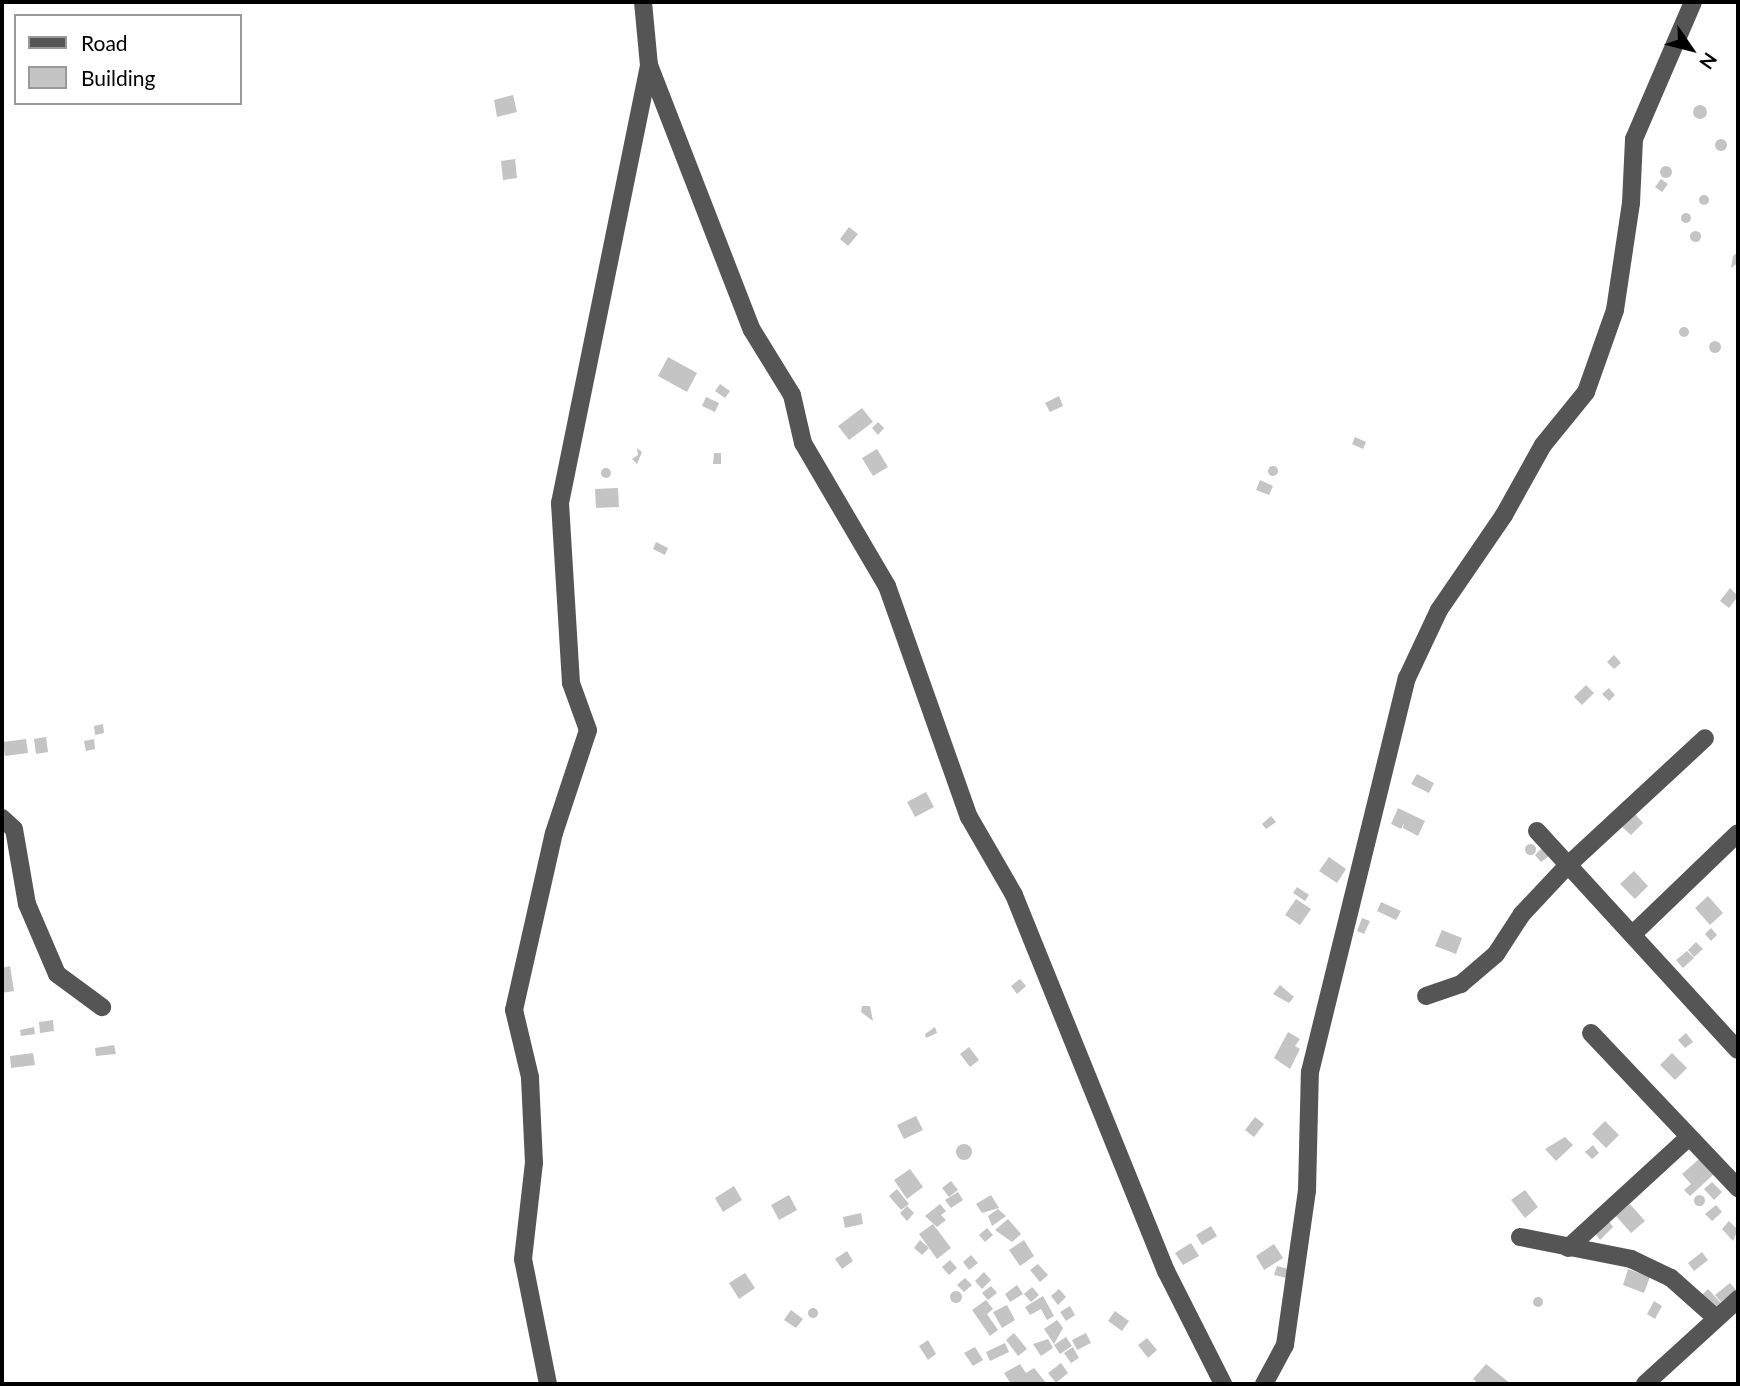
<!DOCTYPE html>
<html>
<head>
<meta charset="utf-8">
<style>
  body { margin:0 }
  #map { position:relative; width:1740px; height:1386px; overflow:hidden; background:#fff; font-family:Lato,sans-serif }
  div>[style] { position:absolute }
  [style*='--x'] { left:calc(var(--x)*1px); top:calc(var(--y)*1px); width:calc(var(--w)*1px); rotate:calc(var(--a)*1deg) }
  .building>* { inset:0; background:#c4c4c4 }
  .round { border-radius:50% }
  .minor>* { height:18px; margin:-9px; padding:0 9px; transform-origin:9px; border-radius:9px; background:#555 }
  span { translate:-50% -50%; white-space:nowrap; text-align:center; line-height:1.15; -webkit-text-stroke:5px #fff; paint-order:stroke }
  .frame { position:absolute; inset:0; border:4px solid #000; pointer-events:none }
  .legend { position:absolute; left:14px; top:14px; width:228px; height:91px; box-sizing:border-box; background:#fff; border:2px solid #999; margin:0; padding:9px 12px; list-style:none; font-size:21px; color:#000 }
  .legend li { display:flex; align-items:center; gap:14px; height:35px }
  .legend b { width:35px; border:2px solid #999 }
  .north { position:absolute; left:1656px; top:14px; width:70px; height:70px; -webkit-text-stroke:5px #fff; paint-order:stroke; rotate:125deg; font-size:19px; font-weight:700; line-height:28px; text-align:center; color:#000 }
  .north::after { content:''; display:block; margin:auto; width:24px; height:32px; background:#000; clip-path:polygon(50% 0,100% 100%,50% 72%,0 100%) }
</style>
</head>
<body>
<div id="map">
  <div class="building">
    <div style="clip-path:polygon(513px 95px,517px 112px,497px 117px,494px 100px)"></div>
    <div class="round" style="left:1693px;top:105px;width:14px;height:14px"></div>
    <div class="round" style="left:1715px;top:139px;width:12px;height:12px"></div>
    <div style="clip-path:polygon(515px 159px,517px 178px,503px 180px,501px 161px)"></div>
    <div class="round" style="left:1660px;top:166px;width:12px;height:12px"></div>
    <div style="clip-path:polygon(1661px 179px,1668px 184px,1662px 192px,1655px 187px)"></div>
    <div class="round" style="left:1699px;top:195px;width:10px;height:10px"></div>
    <div class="round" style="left:1681px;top:213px;width:10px;height:10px"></div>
    <div style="clip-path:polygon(849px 227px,858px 234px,848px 246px,840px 239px)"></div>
    <div class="round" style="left:1689.5px;top:230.5px;width:11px;height:11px"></div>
    <div style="clip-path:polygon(1738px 252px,1738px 263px,1731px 268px,1733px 256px)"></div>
    <div class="round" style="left:1679px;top:327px;width:10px;height:10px"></div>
    <div class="round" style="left:1709px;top:341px;width:12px;height:12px"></div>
    <div style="clip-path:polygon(668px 357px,697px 373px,687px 392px,658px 376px)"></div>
    <div style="clip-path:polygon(720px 384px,730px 391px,725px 398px,715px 391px)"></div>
    <div style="clip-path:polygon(1059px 396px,1063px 406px,1050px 412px,1045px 403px)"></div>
    <div style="clip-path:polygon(706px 397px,719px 403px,715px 412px,702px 406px)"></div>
    <div style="clip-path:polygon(862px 408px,873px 422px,849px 440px,838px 426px)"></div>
    <div style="clip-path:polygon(878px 422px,884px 428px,878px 435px,872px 428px)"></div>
    <div style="clip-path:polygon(1355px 437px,1366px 442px,1363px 449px,1352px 444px)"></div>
    <div style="clip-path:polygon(637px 448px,642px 452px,637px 464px,632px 459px,638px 455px)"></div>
    <div style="clip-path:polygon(877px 449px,888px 467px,873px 476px,862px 458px)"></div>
    <div style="clip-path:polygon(714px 453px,721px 453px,721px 464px,713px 464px)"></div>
    <div class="round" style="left:1268px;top:466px;width:10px;height:10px"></div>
    <div class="round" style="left:601px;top:468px;width:10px;height:10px"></div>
    <div style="clip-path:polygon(1260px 480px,1273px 486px,1269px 495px,1256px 490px)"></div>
    <div style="clip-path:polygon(618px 488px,619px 507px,596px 508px,595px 489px)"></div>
    <div style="clip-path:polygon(656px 542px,668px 548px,665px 555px,653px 549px)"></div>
    <div style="clip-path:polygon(1730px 588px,1738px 596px,1729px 608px,1720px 601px)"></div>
    <div style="clip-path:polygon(1614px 655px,1621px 663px,1614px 669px,1607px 662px)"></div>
    <div style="clip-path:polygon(1586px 685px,1594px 693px,1582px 705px,1574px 697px)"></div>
    <div style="clip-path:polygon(1609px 688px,1615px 695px,1609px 701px,1602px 694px)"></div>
    <div style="clip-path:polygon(103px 724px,104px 733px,95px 735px,94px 726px)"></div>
    <div style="clip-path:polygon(46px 737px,48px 752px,36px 754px,34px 739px)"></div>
    <div style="clip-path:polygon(26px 739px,28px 753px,5px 756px,3px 742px)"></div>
    <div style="clip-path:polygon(94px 739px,95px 749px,86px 751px,84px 741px)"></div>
    <div style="clip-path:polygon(1417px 774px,1434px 783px,1429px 793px,1411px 784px)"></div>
    <div style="clip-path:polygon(926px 792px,934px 807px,915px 817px,907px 802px)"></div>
    <div style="clip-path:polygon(1398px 808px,1425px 821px,1418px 836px,1403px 828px,1404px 823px,1401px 829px,1391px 824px)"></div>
    <div style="clip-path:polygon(1635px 814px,1643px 823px,1631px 835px,1622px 827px)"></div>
    <div style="clip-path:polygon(1271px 816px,1276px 822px,1266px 829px,1262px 824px)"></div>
    <div class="round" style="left:1524.5px;top:843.5px;width:11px;height:11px"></div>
    <div style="clip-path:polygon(1542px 848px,1549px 856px,1541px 862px,1535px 855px)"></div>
    <div style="clip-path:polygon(1329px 857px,1346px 869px,1337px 883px,1319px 871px)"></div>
    <div style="clip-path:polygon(1634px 871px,1648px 886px,1635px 899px,1620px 884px)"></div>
    <div style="clip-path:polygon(1297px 887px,1309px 895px,1305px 901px,1293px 893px)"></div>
    <div style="clip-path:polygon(1708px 896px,1723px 913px,1710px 925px,1695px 908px)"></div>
    <div style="clip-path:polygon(1296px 899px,1311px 909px,1300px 925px,1285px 915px)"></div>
    <div style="clip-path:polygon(1381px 902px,1401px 911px,1396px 920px,1377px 911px)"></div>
    <div style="clip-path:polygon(1362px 918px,1370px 921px,1364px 934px,1357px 931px)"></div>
    <div style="clip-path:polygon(1711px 928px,1717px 935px,1711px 941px,1705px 934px)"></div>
    <div style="clip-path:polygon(1442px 930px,1462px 938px,1456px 954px,1435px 946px)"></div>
    <div style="clip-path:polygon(1696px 942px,1703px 949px,1694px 957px,1688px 950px)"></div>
    <div style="clip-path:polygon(1687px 951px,1694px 958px,1683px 968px,1676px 960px)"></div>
    <div style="clip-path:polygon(10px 966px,14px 991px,2px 993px,2px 968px)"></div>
    <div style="clip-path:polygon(1020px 979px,1026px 986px,1017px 994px,1011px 986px)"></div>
    <div style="clip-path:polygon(1280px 985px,1294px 997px,1289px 1003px,1273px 994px)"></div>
    <div style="clip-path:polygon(862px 1006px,870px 1006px,873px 1021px,861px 1012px)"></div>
    <div style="clip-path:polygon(53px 1020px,54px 1031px,40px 1033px,39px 1022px)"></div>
    <div style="clip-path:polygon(34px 1027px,35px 1034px,21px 1036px,20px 1030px)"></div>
    <div style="clip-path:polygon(935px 1027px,937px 1033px,926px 1038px,925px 1034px)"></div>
    <div style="clip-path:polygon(1288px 1032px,1300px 1039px,1295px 1046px,1300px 1049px,1290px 1069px,1274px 1058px)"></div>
    <div style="clip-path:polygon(1686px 1033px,1693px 1042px,1685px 1048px,1678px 1040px)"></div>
    <div style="clip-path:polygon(114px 1045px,116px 1054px,96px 1056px,95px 1048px)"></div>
    <div style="clip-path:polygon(969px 1047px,979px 1060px,970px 1067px,960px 1054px)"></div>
    <div style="clip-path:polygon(33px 1053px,35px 1065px,11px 1068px,10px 1056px)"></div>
    <div style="clip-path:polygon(1672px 1053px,1687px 1068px,1675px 1080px,1660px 1065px)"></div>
    <div style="clip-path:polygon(916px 1116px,923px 1130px,904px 1139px,897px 1125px)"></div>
    <div style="clip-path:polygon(1255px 1117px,1264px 1124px,1254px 1137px,1245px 1130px)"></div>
    <div style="clip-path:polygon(1605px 1121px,1619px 1135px,1606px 1148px,1592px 1134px)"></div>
    <div style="clip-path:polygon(1565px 1137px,1573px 1145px,1556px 1161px,1545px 1149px)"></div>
    <div class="round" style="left:956px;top:1144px;width:16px;height:16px"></div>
    <div style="clip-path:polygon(1593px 1145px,1599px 1153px,1592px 1159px,1585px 1152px)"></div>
    <div style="clip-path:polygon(1699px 1159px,1713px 1175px,1690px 1196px,1684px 1190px,1691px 1184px,1682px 1174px)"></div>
    <div style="clip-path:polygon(910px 1169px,923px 1187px,907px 1199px,894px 1180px)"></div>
    <div style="clip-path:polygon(951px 1181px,958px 1190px,949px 1197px,942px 1188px)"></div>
    <div style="clip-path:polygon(1712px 1182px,1722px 1192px,1714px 1200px,1704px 1189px)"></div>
    <div style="clip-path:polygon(734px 1186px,742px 1200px,723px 1212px,715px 1198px)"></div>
    <div style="clip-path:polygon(897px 1189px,909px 1204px,901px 1210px,889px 1196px)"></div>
    <div style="clip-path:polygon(1525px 1190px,1538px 1207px,1525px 1218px,1511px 1200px)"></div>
    <div style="clip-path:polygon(958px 1192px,963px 1200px,951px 1208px,945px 1200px)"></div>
    <div class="round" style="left:1693.5px;top:1194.5px;width:11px;height:11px"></div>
    <div style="clip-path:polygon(789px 1195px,797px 1210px,779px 1220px,771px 1205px)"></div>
    <div style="clip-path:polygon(991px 1195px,999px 1208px,982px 1213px,976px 1204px)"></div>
    <div style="clip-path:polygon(940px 1204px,946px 1211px,941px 1215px,946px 1220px,937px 1227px,925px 1216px)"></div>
    <div style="clip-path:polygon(1630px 1204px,1645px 1221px,1631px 1233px,1616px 1216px)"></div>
    <div style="clip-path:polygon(1716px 1205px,1722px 1212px,1712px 1221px,1705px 1214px)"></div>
    <div style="clip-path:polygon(907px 1206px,914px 1213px,907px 1221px,900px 1213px)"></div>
    <div style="clip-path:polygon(998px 1209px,1006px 1216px,992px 1226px,988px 1216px)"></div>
    <div style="clip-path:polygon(861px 1213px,863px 1224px,845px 1228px,843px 1217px)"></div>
    <div style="clip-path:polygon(1008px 1219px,1021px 1234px,1012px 1242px,995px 1230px)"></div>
    <div style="clip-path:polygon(1608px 1220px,1613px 1227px,1600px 1240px,1594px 1232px)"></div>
    <div style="clip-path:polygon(1729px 1221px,1738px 1230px,1733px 1241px,1722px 1229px)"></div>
    <div style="clip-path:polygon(933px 1224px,951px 1248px,937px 1259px,919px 1234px)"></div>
    <div style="clip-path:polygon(1211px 1226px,1217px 1236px,1202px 1245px,1196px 1235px)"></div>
    <div style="clip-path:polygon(987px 1228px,993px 1235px,985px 1242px,979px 1235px)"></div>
    <div style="clip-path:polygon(920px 1240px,929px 1248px,922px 1255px,914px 1248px)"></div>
    <div style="clip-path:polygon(1024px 1240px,1034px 1256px,1020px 1266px,1009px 1250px)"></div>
    <div style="clip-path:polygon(1191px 1243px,1199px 1256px,1183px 1265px,1175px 1253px)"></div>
    <div style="clip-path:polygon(1274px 1244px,1283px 1258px,1264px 1270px,1256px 1256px)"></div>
    <div style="clip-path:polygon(847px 1251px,853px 1261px,842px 1269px,835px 1259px)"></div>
    <div style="clip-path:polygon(1702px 1252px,1708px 1260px,1694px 1271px,1688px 1263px)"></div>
    <div style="clip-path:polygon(971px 1255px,978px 1263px,969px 1270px,963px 1262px)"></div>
    <div style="clip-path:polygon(950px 1260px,957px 1268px,949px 1275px,942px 1267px)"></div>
    <div style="clip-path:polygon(1038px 1264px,1048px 1275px,1040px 1282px,1030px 1270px)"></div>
    <div style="clip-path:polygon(1277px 1266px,1289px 1269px,1287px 1278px,1274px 1275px)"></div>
    <div style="clip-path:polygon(1628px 1269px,1650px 1277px,1644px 1293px,1623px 1285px)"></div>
    <div style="clip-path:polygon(984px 1272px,991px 1280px,982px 1289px,975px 1281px)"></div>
    <div style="clip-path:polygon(745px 1273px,755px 1288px,739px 1299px,729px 1283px)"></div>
    <div style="clip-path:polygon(965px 1278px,972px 1285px,964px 1292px,957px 1285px)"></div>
    <div style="clip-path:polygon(1730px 1283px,1736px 1290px,1721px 1302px,1715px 1295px)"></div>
    <div style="clip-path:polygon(1017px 1285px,1023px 1294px,1010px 1302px,1005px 1294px)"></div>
    <div style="clip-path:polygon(991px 1286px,997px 1293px,988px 1300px,982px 1293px)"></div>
    <div style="clip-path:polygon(1032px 1287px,1039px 1295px,1031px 1302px,1024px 1294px)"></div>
    <div style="clip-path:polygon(1059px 1289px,1066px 1297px,1058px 1305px,1051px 1296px)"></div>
    <div style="clip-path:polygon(1708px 1289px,1721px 1303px,1715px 1308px,1702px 1295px)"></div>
    <div class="round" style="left:950px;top:1291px;width:12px;height:12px"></div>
    <div style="clip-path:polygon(1043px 1296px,1054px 1316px,1047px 1320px,1041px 1309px,1030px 1315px,1025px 1307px)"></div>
    <div class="round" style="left:1533px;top:1297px;width:10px;height:10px"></div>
    <div style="clip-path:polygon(986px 1300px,993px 1309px,987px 1314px,998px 1330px,990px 1336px,972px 1310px)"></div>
    <div style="clip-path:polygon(1654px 1301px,1662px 1306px,1655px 1319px,1647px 1314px)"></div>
    <div style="clip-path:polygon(1007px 1305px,1015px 1320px,1002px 1328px,993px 1312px)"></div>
    <div style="clip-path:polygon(1070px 1306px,1075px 1315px,1066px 1321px,1060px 1312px)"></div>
    <div class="round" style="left:808px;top:1308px;width:10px;height:10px"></div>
    <div style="clip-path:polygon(791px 1310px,803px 1319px,796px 1328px,784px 1320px)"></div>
    <div style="clip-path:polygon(1115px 1311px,1129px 1321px,1122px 1331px,1108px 1321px)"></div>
    <div style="clip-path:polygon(1057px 1320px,1063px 1328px,1054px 1344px,1044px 1329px)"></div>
    <div style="clip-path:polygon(1014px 1333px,1027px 1349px,1018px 1356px,1006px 1340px)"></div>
    <div style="clip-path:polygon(1086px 1333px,1091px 1343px,1077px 1350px,1072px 1340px)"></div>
    <div style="clip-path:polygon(1066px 1337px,1072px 1346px,1060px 1354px,1054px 1345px)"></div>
    <div style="clip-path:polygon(1147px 1338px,1157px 1350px,1148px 1358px,1138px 1345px)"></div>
    <div style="clip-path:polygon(1048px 1339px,1053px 1348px,1041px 1356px,1033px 1344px)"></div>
    <div style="clip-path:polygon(928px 1340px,936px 1354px,928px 1360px,919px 1346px)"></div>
    <div style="clip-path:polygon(1005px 1343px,1009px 1352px,990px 1361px,986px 1352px)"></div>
    <div style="clip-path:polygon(975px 1347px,983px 1360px,973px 1366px,964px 1353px)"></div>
    <div style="clip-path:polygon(1073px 1347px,1079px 1358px,1071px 1363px,1064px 1353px)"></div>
    <div style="clip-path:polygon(1061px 1363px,1068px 1373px,1056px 1383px,1048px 1373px)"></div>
    <div style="clip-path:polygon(1020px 1364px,1026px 1373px,1034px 1368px,1047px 1384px,1011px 1384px,1004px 1373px)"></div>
    <div style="clip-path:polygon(1486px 1364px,1511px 1384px,1479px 1384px,1473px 1379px)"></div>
  </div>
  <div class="minor">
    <div style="--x:643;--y:2;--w:63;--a:84.6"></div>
    <div style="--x:649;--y:65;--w:284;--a:68.8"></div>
    <div style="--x:752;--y:330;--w:76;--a:58.4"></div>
    <div style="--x:792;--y:395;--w:49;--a:77.1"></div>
    <div style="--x:803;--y:443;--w:166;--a:59.6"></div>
    <div style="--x:887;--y:586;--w:245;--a:70.5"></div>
    <div style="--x:969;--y:817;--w:90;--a:60"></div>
    <div style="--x:1014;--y:895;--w:406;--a:68"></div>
    <div style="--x:1166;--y:1271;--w:127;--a:63.2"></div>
    <div style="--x:2;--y:818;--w:16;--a:43"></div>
    <div style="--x:14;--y:829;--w:76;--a:80.2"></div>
    <div style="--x:27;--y:904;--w:76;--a:66.8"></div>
    <div style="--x:57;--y:974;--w:56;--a:36.3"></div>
    <div style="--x:1537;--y:831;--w:297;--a:47.5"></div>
    <div style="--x:1634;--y:933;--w:144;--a:-43.9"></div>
    <div style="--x:1426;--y:996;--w:37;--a:-19"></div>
    <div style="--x:1461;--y:984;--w:46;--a:-40.6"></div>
    <div style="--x:1496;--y:954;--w:48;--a:-57"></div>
    <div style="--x:1522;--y:914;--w:66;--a:-46.8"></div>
    <div style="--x:1567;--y:866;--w:188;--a:-42.8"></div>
    <div style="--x:1591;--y:1033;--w:214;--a:46.5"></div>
    <div style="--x:1520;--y:1237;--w:113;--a:11.2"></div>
    <div style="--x:1631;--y:1259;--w:44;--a:25.4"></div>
    <div style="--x:1671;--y:1278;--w:59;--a:41.6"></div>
    <div style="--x:1568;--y:1248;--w:164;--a:-42.5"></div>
    <div style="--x:548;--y:1384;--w:127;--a:-101.3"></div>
    <div style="--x:523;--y:1259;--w:97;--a:-83.5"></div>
    <div style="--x:534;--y:1163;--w:86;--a:-92.7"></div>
    <div style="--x:530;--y:1077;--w:69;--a:-103.4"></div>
    <div style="--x:514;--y:1010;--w:181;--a:-77.3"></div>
    <div style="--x:554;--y:833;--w:108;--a:-71.7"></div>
    <div style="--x:588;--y:730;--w:50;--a:-109.9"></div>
    <div style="--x:571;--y:683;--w:180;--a:-93.5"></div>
    <div style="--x:560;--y:503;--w:447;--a:-78.5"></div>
    <div style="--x:1264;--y:1384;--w:44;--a:-61.7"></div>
    <div style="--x:1285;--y:1345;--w:156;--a:-81.9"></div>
    <div style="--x:1307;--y:1191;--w:119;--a:-88.6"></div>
    <div style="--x:1310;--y:1072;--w:406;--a:-76.2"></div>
    <div style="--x:1407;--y:678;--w:75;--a:-64.8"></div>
    <div style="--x:1439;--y:610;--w:115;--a:-55.6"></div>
    <div style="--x:1504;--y:515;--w:80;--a:-60.9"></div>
    <div style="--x:1543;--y:445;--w:68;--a:-50.9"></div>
    <div style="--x:1586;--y:392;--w:87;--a:-70.5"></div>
    <div style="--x:1615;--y:310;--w:108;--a:-81.5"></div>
    <div style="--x:1631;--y:203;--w:64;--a:-87.3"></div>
    <div style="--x:1634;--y:139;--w:149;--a:-66.7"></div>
    <div style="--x:1645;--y:1384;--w:126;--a:-42.4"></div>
  </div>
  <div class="frame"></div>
  <ul class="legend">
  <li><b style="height:9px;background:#555"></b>Road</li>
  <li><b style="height:19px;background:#c4c4c4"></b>Building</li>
  </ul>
  <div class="north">N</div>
</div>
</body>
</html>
